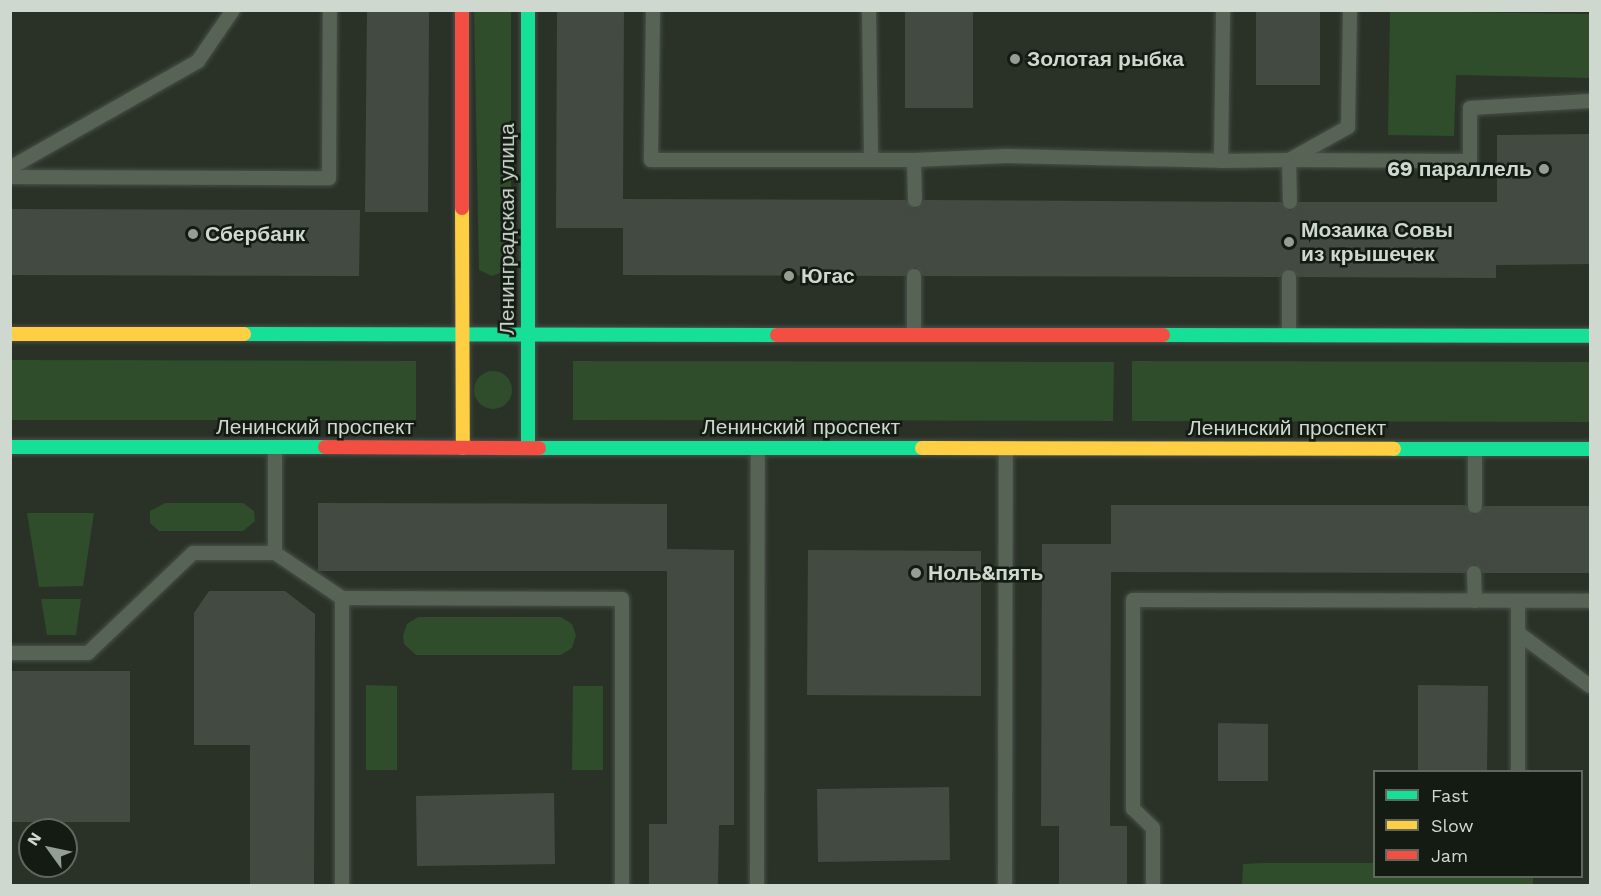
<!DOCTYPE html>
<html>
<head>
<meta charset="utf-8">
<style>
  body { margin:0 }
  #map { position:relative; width:1601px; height:896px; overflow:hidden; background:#2a3228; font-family:"Work Sans",sans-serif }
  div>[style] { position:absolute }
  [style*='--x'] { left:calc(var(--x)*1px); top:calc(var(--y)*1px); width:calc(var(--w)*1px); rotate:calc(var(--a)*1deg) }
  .green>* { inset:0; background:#2f4c2b }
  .round { border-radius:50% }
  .building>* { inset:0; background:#434a42 }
  .roads { filter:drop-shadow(0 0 2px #494f47) drop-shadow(0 0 2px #494f47) }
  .lane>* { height:14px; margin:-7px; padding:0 7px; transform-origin:7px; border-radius:7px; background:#576355 }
  .fast>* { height:14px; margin:-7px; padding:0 7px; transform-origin:7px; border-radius:7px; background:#16e098 }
  .slow>* { height:14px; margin:-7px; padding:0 7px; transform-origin:7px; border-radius:7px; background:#ffcf43 }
  .jam>* { height:14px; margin:-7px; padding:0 7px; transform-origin:7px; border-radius:7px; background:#f24e42 }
  .dots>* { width:16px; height:16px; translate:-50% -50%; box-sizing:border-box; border:3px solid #141b13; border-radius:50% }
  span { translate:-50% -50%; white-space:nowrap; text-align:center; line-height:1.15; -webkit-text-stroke:5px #141b13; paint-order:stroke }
  .poi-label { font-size:21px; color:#cfd8ce; font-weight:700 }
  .left { translate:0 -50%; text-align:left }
  .right { translate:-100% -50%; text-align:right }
  .street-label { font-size:21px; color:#cfd8ce }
  .frame { position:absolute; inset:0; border:12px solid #cfd8ce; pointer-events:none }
  .legend { position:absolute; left:1373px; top:770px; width:210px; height:108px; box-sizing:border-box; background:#141b13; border:2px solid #5f675e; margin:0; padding:8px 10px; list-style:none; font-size:18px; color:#cfd8ce }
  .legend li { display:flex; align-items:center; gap:12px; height:30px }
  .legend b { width:30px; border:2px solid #5f675e }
  .north { position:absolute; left:18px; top:818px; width:60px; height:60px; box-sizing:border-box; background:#141b13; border:2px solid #5f675e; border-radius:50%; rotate:303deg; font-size:16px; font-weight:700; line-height:24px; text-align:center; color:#cfd8ce }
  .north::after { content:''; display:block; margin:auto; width:21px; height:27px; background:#959e94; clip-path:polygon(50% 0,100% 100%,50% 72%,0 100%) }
</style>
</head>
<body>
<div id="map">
  <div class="green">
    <div style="clip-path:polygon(474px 11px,511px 11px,511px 258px,505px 271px,492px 276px,479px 270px)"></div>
    <div style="clip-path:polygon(1390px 11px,1590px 14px,1590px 78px,1456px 75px,1454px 136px,1388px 135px)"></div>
    <div style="clip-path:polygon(11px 360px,416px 361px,416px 420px,11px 420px)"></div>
    <div style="clip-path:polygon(573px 361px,1114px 362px,1113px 421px,573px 420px)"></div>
    <div style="clip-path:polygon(1132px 361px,1590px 362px,1590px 422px,1132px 421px)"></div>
    <div class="round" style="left:474px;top:371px;width:38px;height:38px"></div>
    <div style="clip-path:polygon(165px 503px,243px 503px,254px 511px,255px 521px,243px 531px,159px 531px,150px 523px,150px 511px)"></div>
    <div style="clip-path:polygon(27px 513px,94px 513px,83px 586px,39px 587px)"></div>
    <div style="clip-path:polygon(41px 599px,81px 599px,76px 635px,47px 635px)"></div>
    <div style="clip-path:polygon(418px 617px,561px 617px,572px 624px,576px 635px,572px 648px,561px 655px,416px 655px,404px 644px,403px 636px,407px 624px)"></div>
    <div style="clip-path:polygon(366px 685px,397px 686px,397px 770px,366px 770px)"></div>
    <div style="clip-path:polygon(573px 686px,603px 686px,603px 770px,572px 770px)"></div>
    <div style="clip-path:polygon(1261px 863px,1374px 863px,1374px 876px,1533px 877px,1533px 885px,1242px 885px,1243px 864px)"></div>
  </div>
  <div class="building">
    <div style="clip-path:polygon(367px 10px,429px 10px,428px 212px,365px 212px)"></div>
    <div style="clip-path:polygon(557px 10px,624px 10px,623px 199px,906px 200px,915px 209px,924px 200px,1281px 202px,1290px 211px,1299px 202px,1497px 202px,1497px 135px,1590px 134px,1590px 264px,1496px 265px,1496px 278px,1298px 277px,1290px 268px,1280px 277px,923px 276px,915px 267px,905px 276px,623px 275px,623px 228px,556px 228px)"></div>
    <div style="clip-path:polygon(905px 10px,973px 10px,973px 108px,905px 108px)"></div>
    <div style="clip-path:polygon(1256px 10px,1320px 10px,1320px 85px,1256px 85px)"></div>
    <div style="clip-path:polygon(10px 209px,360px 210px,359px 276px,10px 275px)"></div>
    <div style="clip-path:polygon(318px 503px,667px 504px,667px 556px,667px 549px,734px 550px,734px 825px,719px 825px,718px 885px,649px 885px,649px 824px,667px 824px,667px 571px,318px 571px)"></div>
    <div style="clip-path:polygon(1111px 505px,1466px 505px,1474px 515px,1484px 506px,1590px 506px,1590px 573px,1483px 573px,1474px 564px,1465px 573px,1111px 572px,1110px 826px,1127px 826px,1127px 885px,1059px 885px,1059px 826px,1041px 826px,1042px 544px,1111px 544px)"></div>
    <div style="clip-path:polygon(808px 550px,981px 551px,981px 696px,807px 695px)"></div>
    <div style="clip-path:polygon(209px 591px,285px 591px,315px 614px,314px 885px,250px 885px,250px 745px,194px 745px,194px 613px)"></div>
    <div style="clip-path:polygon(10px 671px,130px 671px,130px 822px,10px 822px)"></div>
    <div style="clip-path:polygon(1418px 685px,1488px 686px,1487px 771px,1418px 771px)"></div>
    <div style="clip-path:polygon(1218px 723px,1268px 724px,1268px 781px,1218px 781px)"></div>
    <div style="clip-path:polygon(949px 787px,950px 860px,818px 862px,817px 789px)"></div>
    <div style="clip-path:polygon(554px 793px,555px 864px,417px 866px,416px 796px)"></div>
  </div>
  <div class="roads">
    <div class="lane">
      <div style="--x:653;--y:10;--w:150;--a:90.8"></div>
      <div style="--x:651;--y:160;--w:263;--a:0"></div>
      <div style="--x:914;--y:160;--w:93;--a:-2.5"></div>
      <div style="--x:1007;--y:156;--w:214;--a:1.3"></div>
      <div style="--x:1221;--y:161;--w:68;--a:-0.8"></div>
      <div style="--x:1289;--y:160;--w:68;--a:-29.2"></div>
      <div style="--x:1348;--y:127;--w:117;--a:-89"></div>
      <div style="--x:869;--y:10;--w:150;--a:89.2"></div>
      <div style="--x:914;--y:160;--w:40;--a:88.6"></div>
      <div style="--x:1221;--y:161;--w:151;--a:-89.2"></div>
      <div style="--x:10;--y:168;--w:216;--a:-29.6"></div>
      <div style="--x:198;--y:61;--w:62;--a:-55.5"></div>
      <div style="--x:10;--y:177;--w:319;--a:0.2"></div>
      <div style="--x:329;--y:178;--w:168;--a:-89.7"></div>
      <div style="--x:1290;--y:202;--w:42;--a:-91.4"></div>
      <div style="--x:1289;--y:160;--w:181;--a:0.3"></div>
      <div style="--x:1470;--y:161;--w:53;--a:-90"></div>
      <div style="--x:1470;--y:108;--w:120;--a:-3.3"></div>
      <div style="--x:914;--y:276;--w:59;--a:90"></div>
      <div style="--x:1289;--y:277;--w:58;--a:90"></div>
      <div style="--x:275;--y:448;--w:105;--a:90"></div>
      <div style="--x:275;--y:553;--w:81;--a:33.9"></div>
      <div style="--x:342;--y:598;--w:280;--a:0.2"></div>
      <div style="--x:622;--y:599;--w:287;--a:90"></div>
      <div style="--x:1475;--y:506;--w:57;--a:-90"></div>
      <div style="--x:1474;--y:573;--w:28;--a:88"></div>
      <div style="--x:1518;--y:633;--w:89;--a:36.4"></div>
      <div style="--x:10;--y:653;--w:78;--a:0"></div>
      <div style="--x:88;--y:653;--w:145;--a:-43.6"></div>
      <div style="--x:193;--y:553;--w:82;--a:0"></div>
      <div style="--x:1518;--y:772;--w:171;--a:-90"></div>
      <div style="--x:342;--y:886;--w:288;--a:-90"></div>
      <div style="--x:757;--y:886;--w:438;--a:-89.9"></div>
      <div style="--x:1005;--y:886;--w:438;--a:-89.9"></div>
      <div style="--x:1153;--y:886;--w:58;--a:-90"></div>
      <div style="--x:1153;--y:828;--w:28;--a:-136"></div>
      <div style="--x:1133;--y:809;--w:209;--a:-90"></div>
      <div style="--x:1133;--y:600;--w:457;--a:0.1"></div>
    </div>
    <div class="fast">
      <div style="--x:528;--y:10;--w:438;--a:90"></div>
      <div style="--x:244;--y:334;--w:533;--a:0.11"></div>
      <div style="--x:1163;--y:335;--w:427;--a:0.1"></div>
      <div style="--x:10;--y:447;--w:315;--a:0"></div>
      <div style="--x:539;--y:448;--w:383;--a:0"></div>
      <div style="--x:1394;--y:449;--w:196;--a:0"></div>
    </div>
    <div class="slow">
      <div style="--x:462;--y:208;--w:240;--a:89.8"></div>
      <div style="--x:10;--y:334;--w:234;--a:0"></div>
      <div style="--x:922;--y:448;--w:472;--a:0.1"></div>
    </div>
    <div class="jam">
      <div style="--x:462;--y:10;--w:198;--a:90"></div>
      <div style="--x:777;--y:335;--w:386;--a:0"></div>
      <div style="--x:325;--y:447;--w:214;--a:0.3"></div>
    </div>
  </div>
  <div class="dots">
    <div style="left:1015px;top:59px;background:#959e94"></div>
    <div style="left:1544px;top:169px;background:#959e94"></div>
    <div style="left:193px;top:234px;background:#959e94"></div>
    <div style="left:1289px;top:242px;background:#959e94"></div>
    <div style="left:789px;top:276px;background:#959e94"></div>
    <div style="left:916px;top:573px;background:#959e94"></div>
  </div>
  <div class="poi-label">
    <span class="left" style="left:1027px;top:59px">Золотая рыбка</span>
    <span class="right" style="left:1532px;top:169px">69 параллель</span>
    <span class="left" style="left:1301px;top:242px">Мозаика Совы<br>из крышечек</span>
    <span class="left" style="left:205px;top:234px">Сбербанк</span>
    <span class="left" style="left:801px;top:276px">Югас</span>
    <span class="left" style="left:928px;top:573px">Ноль&amp;пять</span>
  </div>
  <div class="street-label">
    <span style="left:507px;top:229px;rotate:-90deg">Ленинградская улица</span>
    <span style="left:315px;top:427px">Ленинский проспект</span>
    <span style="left:801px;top:427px">Ленинский проспект</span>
    <span style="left:1287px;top:428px">Ленинский проспект</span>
  </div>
  <div class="frame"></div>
  <ul class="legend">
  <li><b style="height:8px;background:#16e098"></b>Fast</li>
  <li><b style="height:8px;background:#ffcf43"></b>Slow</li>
  <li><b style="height:8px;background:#f24e42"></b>Jam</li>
  </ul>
  <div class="north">N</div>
</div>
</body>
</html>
